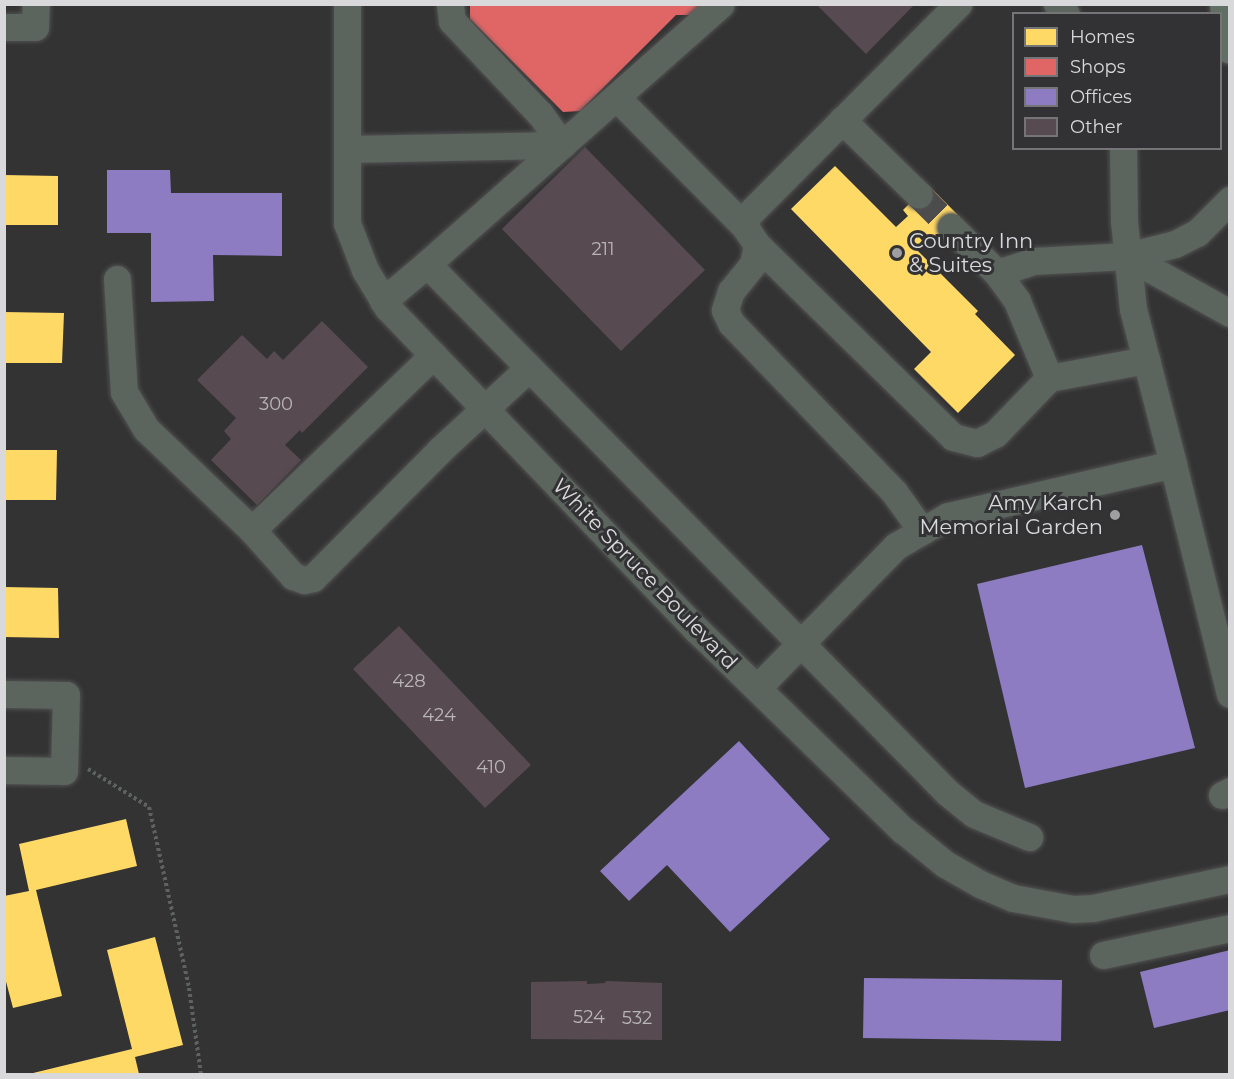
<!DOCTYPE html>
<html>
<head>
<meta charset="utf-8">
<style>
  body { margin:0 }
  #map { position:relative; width:1234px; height:1079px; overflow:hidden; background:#333334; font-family:Montserrat,sans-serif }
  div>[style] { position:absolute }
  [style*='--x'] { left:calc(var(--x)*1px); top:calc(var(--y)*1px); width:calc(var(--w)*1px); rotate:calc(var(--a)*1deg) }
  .homes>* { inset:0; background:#ffd966 }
  .shops>* { inset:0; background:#e06666 }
  .offices>* { inset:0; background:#8e7cc3 }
  .building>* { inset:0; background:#574a50 }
  .minor-tunnel>* { height:27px; margin-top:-13.5px; transform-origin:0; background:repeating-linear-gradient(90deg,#4c4c4d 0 27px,transparent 0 41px) }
  .path>* { height:4px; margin-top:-2px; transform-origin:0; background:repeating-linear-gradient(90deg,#5e6360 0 3px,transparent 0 6px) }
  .roads { filter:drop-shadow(0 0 2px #515152) drop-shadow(0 0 2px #515152) }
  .minor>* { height:27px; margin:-13.5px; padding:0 13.5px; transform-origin:13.5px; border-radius:13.5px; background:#5c645e }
  .major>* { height:33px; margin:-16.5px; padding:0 16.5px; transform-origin:16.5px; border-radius:16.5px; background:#616e64 }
  .dots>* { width:16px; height:16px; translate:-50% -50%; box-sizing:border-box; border:3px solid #323235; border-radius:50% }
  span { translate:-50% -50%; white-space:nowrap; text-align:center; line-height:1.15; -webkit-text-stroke:6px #323235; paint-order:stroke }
  .number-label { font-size:18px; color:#b8b5b8 }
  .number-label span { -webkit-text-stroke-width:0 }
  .poi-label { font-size:21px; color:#d9d9db }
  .left { translate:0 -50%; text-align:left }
  .right { translate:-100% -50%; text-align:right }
  .street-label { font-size:21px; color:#d9d9db }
  .frame { position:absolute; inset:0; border:6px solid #d9d9db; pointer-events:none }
  .legend { position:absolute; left:1012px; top:12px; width:210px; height:138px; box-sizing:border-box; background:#323235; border:2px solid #757577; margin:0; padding:8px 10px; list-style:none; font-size:18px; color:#d9d9db }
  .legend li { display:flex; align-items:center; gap:12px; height:30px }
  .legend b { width:30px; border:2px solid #757577 }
</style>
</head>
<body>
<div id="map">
  <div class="homes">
    <div style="clip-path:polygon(835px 166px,896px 227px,908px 216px,903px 210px,928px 185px,960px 217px,935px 243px,929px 238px,917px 250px,978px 311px,975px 314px,1015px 355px,958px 413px,914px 369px,931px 352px,791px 209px)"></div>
    <div style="clip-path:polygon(4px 175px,58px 176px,58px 225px,4px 225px)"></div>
    <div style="clip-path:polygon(4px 312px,64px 313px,62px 363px,4px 363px)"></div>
    <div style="clip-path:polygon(4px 450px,57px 450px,56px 500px,4px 500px)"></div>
    <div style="clip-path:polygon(4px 587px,58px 588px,59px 638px,4px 637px)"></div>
    <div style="clip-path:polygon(126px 819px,137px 866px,36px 890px,62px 996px,13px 1008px,4px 974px,4px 896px,29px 891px,19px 844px)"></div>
    <div style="clip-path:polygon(155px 937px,183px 1045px,135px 1057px,139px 1074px,29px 1074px,132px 1049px,107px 950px)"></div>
  </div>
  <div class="shops">
    <div style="clip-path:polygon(470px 4px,702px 4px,692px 15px,676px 15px,580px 111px,563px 112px,470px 19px)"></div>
  </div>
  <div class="offices">
    <div style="clip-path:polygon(107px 170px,170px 170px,171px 193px,282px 193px,282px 256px,213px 255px,214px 301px,151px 302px,151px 233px,107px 233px)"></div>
    <div style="clip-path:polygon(1142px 545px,1195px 748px,1025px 788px,977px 584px)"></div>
    <div style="clip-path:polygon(739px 741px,830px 839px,730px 932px,667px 865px,629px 901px,600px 871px)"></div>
    <div style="clip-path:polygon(1230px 950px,1230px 1010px,1154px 1028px,1140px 972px)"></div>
    <div style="clip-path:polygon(864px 978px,1062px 980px,1061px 1041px,863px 1038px)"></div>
  </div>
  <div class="building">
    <div style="clip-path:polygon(816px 4px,915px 4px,866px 54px)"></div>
    <div style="clip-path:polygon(585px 147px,705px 270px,621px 351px,502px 229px)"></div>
    <div style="clip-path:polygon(322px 321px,368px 367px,302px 433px,300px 430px,285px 445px,301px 460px,257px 505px,211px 460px,231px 439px,224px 431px,236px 418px,197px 380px,242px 335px,267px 359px,274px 351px,283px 360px)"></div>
    <div style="clip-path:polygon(399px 626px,531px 765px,485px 808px,353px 669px)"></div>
    <div style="clip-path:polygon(587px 981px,587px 984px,605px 983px,606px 981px,662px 983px,662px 1040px,531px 1039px,531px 982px)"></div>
  </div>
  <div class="minor-tunnel">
    <div style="--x:919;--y:195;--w:45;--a:45"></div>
  </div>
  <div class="path">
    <div style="--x:88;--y:769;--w:72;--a:31.9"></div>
    <div style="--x:149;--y:807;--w:185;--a:77.5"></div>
    <div style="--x:189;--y:988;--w:87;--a:82.1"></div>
  </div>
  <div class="roads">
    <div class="minor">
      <div style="--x:347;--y:4;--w:219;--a:90"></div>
      <div style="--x:347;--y:223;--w:50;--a:69"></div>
      <div style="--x:365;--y:270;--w:44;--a:58.8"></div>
      <div style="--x:388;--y:308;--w:446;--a:46.2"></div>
      <div style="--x:697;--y:630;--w:287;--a:44.2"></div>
      <div style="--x:903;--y:830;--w:54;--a:39"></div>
      <div style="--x:945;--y:864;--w:40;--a:29.7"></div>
      <div style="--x:980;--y:884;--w:36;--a:23"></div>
      <div style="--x:1013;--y:898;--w:61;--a:10.4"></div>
      <div style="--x:1073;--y:909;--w:20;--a:-3"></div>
      <div style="--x:1093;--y:908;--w:140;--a:-12"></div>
      <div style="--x:1057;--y:4;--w:13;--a:48"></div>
      <div style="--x:4;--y:27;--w:31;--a:0"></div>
      <div style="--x:35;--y:27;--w:23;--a:-88"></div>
      <div style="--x:616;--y:97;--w:183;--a:45.2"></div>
      <div style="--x:745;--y:227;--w:22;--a:56"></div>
      <div style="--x:757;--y:245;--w:19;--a:102"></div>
      <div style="--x:753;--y:264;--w:35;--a:129"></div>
      <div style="--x:731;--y:291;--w:20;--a:108"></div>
      <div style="--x:725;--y:310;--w:14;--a:65"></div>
      <div style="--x:731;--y:323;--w:235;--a:46"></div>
      <div style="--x:894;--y:492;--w:48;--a:54.3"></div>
      <div style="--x:842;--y:120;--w:107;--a:44.2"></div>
      <div style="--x:1123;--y:148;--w:73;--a:89.2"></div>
      <div style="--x:1124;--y:221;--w:88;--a:84.2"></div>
      <div style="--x:1133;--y:309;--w:160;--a:75.5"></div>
      <div style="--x:347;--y:149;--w:215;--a:-1.1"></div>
      <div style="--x:562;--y:145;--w:38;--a:-125"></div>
      <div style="--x:540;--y:114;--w:128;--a:-133.4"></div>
      <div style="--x:452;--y:21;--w:17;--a:-97"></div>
      <div style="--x:741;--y:222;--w:308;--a:-45.1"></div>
      <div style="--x:951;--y:227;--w:65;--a:45"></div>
      <div style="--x:997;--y:273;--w:34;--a:54"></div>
      <div style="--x:1017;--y:301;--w:83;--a:67.4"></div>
      <div style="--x:757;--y:245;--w:274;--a:44.4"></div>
      <div style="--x:953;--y:437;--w:25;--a:14"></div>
      <div style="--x:977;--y:443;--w:20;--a:-27"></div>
      <div style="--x:995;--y:434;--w:78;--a:-46"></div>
      <div style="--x:1049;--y:378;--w:99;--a:-10.5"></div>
      <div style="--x:1127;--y:256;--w:118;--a:29"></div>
      <div style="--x:427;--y:264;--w:392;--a:-41.5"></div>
      <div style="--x:997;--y:273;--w:38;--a:-18"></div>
      <div style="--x:1033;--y:261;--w:94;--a:-3"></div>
      <div style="--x:1127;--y:256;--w:49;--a:-14"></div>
      <div style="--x:1175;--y:244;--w:25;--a:-27"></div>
      <div style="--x:1197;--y:233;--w:47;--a:-45"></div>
      <div style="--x:117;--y:279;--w:113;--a:86.5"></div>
      <div style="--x:124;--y:392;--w:43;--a:59.3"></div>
      <div style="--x:146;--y:429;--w:146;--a:43.6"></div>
      <div style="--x:252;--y:530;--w:252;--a:-44"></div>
      <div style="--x:383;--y:301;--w:57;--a:-40.1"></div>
      <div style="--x:427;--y:264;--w:742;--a:45.44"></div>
      <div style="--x:948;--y:793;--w:33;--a:39"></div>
      <div style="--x:974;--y:814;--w:60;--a:22.7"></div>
      <div style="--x:252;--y:530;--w:62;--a:48.3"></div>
      <div style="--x:293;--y:576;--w:12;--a:20"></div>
      <div style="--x:304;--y:580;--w:9;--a:-13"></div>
      <div style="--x:313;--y:578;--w:180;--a:-45.2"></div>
      <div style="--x:440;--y:450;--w:121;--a:-42.7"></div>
      <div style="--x:757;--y:688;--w:199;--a:-45.6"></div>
      <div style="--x:896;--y:546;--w:60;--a:-30"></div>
      <div style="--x:948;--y:516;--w:231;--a:-13"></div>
      <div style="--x:1173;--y:464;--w:237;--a:76.1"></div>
      <div style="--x:4;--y:694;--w:62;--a:0.9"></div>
      <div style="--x:66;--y:695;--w:76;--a:91.5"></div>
      <div style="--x:64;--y:771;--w:60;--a:-179"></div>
      <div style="--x:1222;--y:795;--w:9;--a:-27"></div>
      <div style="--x:1103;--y:955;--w:130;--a:-12"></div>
    </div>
    <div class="major">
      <div style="--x:1226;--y:4;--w:43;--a:84.7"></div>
    </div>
  </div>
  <div class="dots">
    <div style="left:897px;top:253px;background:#9f9fa1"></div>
    <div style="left:1115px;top:515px;background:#9f9fa1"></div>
  </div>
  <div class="number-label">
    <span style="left:603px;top:249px">211</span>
    <span style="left:276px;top:404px">300</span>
    <span style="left:409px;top:681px">428</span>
    <span style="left:439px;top:715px">424</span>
    <span style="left:491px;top:767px">410</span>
    <span style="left:589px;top:1017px">524</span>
    <span style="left:637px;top:1018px">532</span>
  </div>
  <div class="poi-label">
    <span class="left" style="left:909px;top:253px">Country Inn<br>&amp; Suites</span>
    <span class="right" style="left:1103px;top:515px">Amy Karch<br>Memorial Garden</span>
  </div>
  <div class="street-label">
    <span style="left:645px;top:574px;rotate:46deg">White Spruce Boulevard</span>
  </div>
  <div class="frame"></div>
  <ul class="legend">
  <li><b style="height:16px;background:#ffd966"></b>Homes</li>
  <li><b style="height:16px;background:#e06666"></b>Shops</li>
  <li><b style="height:16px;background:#8e7cc3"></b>Offices</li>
  <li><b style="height:16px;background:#574a50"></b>Other</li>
  </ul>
</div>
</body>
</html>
